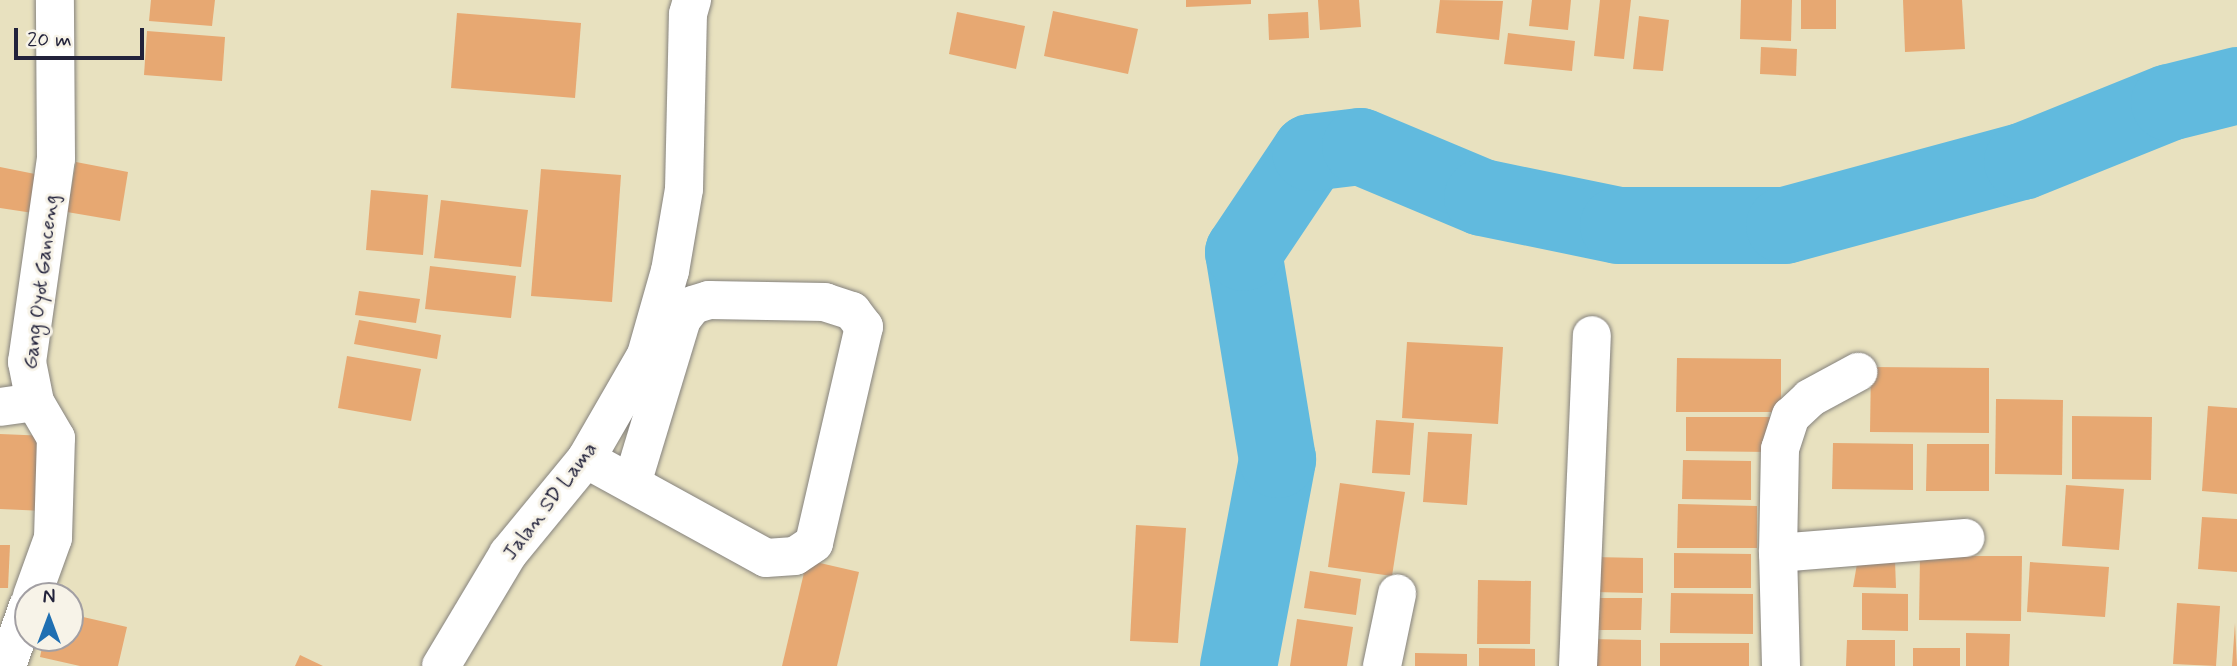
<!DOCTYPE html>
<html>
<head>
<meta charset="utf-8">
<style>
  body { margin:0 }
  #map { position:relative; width:2237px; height:666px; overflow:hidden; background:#e8e1bf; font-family:Mynerve,sans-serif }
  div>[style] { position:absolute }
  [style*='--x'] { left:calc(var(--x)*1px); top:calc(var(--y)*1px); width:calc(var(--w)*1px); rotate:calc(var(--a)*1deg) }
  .river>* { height:77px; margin:-38.5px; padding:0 38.5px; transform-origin:38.5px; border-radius:38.5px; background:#61bade }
  .building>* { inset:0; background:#e7a872 }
  .roads { filter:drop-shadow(0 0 2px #85827d) drop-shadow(0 0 2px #85827d) }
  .minor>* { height:38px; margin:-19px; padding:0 19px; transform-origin:19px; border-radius:19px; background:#fff }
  span { translate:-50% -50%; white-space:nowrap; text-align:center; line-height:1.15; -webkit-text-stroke:6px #f7f3e8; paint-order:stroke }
  .street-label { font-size:21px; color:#22223b }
  .north { position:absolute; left:14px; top:582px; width:70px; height:70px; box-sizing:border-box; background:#f7f3e8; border:2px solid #a29fa3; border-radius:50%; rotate:0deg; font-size:19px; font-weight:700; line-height:28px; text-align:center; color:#22223b }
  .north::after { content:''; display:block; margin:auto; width:24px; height:32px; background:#1f6fb2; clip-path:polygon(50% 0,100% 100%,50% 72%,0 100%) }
  .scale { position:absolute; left:14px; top:28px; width:130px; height:32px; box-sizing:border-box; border:4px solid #22223b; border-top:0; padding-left:9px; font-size:21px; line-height:24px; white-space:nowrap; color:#22223b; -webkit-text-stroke:5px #f7f3e8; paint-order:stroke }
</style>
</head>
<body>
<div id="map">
  <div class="river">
    <div style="--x:1238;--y:666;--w:211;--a:-79.3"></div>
    <div style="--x:1277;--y:459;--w:210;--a:-99.3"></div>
    <div style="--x:1243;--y:252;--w:120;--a:-56.2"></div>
    <div style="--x:1310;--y:152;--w:50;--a:-6.8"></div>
    <div style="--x:1360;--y:146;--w:132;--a:22.7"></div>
    <div style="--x:1482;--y:197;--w:139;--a:11.6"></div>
    <div style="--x:1618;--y:225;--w:166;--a:0"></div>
    <div style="--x:1784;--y:225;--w:246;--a:-15.1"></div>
    <div style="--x:2022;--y:161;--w:158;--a:-21.9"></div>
    <div style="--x:2169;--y:102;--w:70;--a:-14"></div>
  </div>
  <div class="building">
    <div style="clip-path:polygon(151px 0,215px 0,212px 26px,149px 21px)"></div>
    <div style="clip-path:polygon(1186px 0,1251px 0,1251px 4px,1186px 7px)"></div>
    <div style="clip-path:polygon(1318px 0,1359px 0,1361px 27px,1320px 30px)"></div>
    <div style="clip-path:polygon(1440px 0,1503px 1px,1499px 40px,1436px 33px)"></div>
    <div style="clip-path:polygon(1532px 0,1571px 0,1568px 30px,1529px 26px)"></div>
    <div style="clip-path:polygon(1600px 0,1631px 0,1624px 59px,1594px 56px)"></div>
    <div style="clip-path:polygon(1741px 0,1792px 0,1791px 41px,1740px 39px)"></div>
    <div style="clip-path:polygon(1801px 0,1836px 0,1836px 29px,1801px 29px)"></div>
    <div style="clip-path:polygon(1903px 0,1962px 0,1965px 49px,1905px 52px)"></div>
    <div style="clip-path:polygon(1053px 11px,1138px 29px,1128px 74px,1044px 56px)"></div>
    <div style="clip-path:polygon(957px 12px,1025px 26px,1016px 69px,949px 54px)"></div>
    <div style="clip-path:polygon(1308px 12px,1309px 38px,1269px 40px,1268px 14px)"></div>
    <div style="clip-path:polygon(457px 13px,581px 23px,575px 98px,451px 88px)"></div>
    <div style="clip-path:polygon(1639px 16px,1669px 20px,1663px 71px,1633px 69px)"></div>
    <div style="clip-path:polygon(147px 31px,225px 37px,222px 81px,144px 75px)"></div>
    <div style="clip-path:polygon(1508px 33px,1575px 41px,1572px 71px,1504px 64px)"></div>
    <div style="clip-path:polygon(1761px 47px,1797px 49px,1796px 76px,1760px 74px)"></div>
    <div style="clip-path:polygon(76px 162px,128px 172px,120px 221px,67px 212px)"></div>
    <div style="clip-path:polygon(0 167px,40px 175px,33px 213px,0 208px)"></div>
    <div style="clip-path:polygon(541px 169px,621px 175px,612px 302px,531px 296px)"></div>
    <div style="clip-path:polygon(371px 190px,428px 195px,423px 255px,366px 250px)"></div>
    <div style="clip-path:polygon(441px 200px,528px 210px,521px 267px,434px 258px)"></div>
    <div style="clip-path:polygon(430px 266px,516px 276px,511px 318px,425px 309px)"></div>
    <div style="clip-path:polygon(359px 291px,420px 299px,416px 323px,355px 315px)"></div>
    <div style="clip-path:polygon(359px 320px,441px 335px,437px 359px,354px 344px)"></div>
    <div style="clip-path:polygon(1407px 342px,1503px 347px,1498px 424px,1402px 418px)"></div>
    <div style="clip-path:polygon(347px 356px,421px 369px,411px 421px,338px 408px)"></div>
    <div style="clip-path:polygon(1677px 358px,1781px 359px,1781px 412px,1676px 412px)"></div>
    <div style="clip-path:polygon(1871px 367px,1989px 368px,1989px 433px,1870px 432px)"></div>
    <div style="clip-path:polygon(1996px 399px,2063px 400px,2062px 475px,1995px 474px)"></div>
    <div style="clip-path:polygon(2208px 406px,2237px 408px,2237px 494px,2202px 491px)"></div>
    <div style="clip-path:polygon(2072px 416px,2152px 417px,2151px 480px,2072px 479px)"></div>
    <div style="clip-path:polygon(1686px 417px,1770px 417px,1770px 452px,1686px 451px)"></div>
    <div style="clip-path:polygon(1376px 420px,1414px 423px,1410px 475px,1372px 473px)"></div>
    <div style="clip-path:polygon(1428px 432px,1472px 434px,1467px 505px,1423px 502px)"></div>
    <div style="clip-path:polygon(0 434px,48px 436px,45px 511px,0 509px)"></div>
    <div style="clip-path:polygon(1833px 443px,1913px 444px,1913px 490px,1832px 489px)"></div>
    <div style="clip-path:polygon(1927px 444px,1989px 444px,1989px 491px,1926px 491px)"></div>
    <div style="clip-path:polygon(1683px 460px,1751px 461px,1751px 500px,1682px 499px)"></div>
    <div style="clip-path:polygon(1340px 483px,1405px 492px,1392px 576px,1328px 567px)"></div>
    <div style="clip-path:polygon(2066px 485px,2124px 489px,2119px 550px,2062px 546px)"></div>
    <div style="clip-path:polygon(1678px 504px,1757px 506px,1757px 548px,1677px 548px)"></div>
    <div style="clip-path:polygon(2202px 517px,2237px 519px,2237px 572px,2198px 569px)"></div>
    <div style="clip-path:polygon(1136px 525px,1186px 528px,1178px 643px,1130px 641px)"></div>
    <div style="clip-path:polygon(0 545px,10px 545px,8px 588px,0 588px)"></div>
    <div style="clip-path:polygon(1674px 553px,1751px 554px,1751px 588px,1674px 588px)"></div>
    <div style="clip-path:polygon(1920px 556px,2022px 556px,2021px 621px,1919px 620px)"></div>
    <div style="clip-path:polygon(1592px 557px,1643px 558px,1643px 593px,1592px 592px)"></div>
    <div style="clip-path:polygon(1858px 558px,1895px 561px,1896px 588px,1853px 587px)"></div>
    <div style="clip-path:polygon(807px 560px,859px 572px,837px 666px,782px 666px)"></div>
    <div style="clip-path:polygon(2030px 562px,2109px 567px,2105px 617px,2027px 612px)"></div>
    <div style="clip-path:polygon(1310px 571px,1361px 579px,1356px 615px,1304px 608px)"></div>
    <div style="clip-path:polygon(1478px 580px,1531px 581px,1530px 644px,1477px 644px)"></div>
    <div style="clip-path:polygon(1671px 593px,1753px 594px,1753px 634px,1670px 633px)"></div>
    <div style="clip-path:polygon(1862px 593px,1908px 594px,1908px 631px,1862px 630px)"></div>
    <div style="clip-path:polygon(1591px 598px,1642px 598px,1641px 630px,1590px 630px)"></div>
    <div style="clip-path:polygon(2177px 603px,2220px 606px,2216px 666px,2173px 664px)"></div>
    <div style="clip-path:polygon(70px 614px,127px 627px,118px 666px,80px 666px,40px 657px,44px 638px,70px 638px)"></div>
    <div style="clip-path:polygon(1297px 619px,1353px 627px,1347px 666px,1290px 666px)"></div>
    <div style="clip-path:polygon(2235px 623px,2237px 666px,2232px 666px)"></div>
    <div style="clip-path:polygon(1966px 633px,2010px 634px,2009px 666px,1966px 666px)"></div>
    <div style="clip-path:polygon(1589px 639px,1641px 640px,1641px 666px,1589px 666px)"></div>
    <div style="clip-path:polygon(1847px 640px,1895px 640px,1895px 666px,1846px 666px)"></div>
    <div style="clip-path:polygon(1660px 643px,1749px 643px,1749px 666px,1660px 666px)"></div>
    <div style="clip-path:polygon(1479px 648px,1535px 649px,1535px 666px,1479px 666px)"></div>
    <div style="clip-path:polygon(1913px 648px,1960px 648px,1960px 666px,1913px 666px)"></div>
    <div style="clip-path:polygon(1415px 653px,1467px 654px,1467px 666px,1415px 666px)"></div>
    <div style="clip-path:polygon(300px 655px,323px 666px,295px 666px)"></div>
  </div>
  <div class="roads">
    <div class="minor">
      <div style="--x:0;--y:407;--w:35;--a:-8"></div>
      <div style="--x:586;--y:459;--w:205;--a:28.8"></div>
      <div style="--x:766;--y:558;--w:29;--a:-4"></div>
      <div style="--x:795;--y:556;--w:23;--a:-34"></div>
      <div style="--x:814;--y:543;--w:222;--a:-77"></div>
      <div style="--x:864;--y:327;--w:20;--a:-127"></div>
      <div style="--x:852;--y:311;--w:28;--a:-162"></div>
      <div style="--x:825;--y:302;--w:116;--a:-179"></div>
      <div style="--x:709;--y:300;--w:17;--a:163"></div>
      <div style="--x:693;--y:305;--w:18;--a:128"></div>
      <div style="--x:682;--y:319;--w:172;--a:106.9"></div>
      <div style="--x:1778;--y:553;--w:188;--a:-4.6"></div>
      <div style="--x:32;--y:596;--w:62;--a:-70.1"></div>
      <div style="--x:53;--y:538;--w:100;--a:-88.3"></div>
      <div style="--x:56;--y:438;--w:42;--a:-120.3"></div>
      <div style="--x:35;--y:402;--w:41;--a:-101.3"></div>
      <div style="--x:27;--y:362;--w:205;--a:-81.9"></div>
      <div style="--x:56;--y:159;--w:159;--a:-90.4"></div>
      <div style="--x:7;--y:666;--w:64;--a:-70.7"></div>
      <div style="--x:441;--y:666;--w:131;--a:-59.1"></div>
      <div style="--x:508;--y:554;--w:123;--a:-50.6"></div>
      <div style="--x:586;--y:459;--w:120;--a:-60"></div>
      <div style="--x:646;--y:355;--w:87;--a:-74.1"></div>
      <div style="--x:670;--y:271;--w:83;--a:-80.3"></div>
      <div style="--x:684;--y:189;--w:175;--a:-88.7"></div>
      <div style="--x:688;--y:14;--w:15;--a:-74"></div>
      <div style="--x:1382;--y:666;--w:74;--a:-78.2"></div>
      <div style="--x:1578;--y:666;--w:331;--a:-87.6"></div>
      <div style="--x:1781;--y:666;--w:113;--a:-91.5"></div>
      <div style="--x:1778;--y:553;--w:104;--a:-88.9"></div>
      <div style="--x:1780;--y:449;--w:35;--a:-72"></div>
      <div style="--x:1791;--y:416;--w:26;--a:-43"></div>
      <div style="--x:1810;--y:398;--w:55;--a:-28.4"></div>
    </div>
  </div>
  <div class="street-label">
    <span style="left:41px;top:282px;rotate:-83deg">Gang Oyot Ganceng</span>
    <span style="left:550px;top:501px;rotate:-53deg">Jalan SD Lama</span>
  </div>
  <div class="north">N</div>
  <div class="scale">20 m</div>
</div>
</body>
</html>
